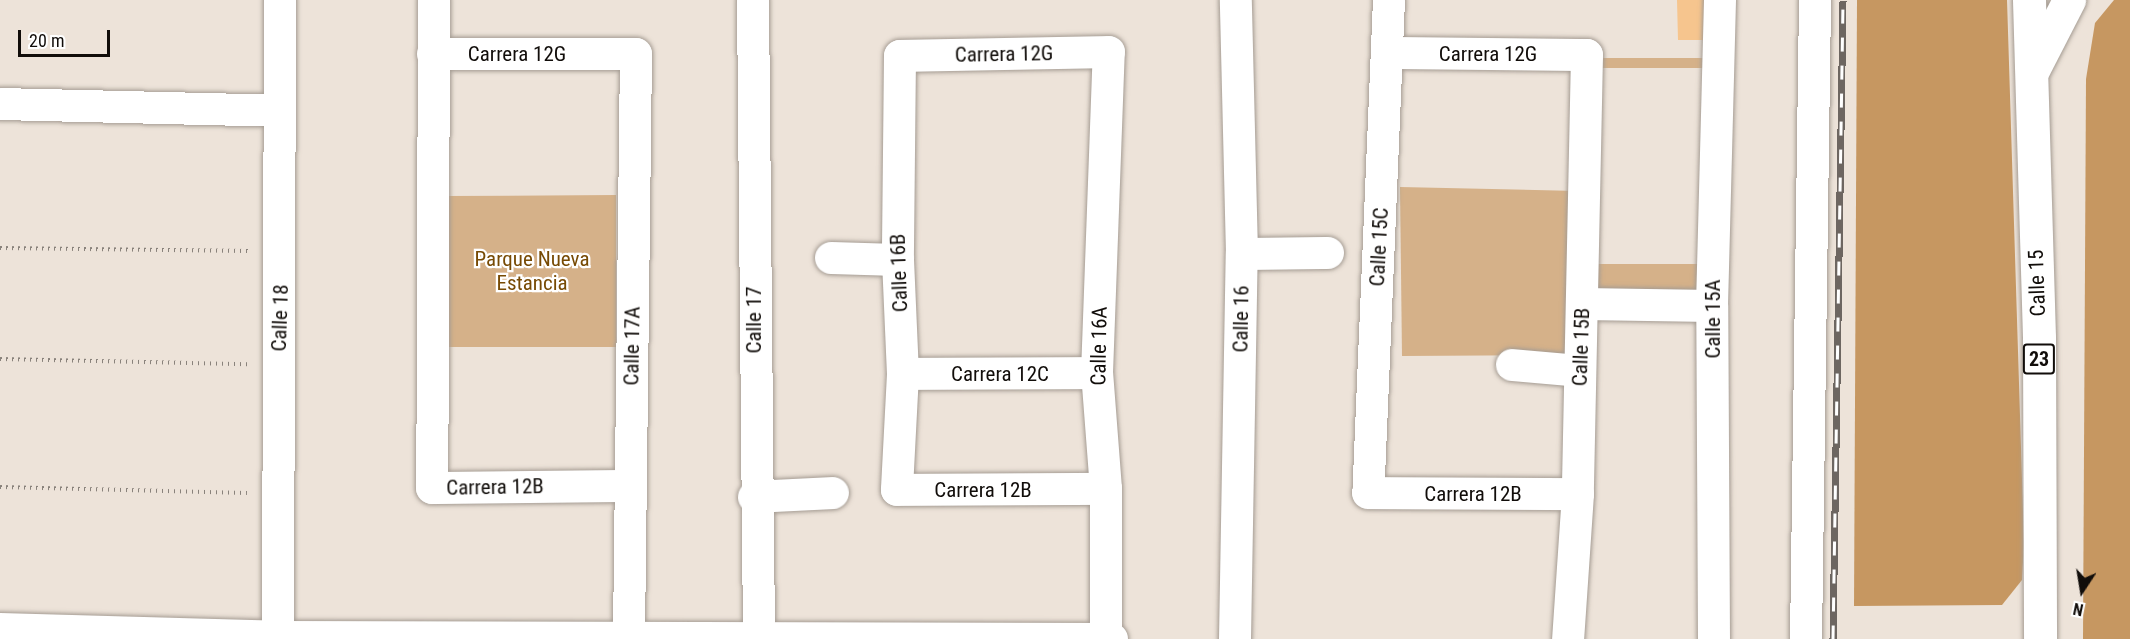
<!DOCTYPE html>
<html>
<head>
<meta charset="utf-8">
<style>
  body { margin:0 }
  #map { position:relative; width:2130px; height:639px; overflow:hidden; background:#ede3d9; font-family:"Roboto Condensed",sans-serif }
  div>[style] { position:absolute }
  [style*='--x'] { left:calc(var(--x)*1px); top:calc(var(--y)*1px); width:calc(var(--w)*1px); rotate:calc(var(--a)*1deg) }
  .green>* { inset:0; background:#d5b189 }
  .forest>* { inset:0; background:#c69761 }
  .building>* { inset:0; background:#f6c58e }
  .path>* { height:4px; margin-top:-2px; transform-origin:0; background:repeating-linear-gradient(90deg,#89827b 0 1.5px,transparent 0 6px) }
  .roads { filter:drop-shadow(0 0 2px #a59c93) drop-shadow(0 0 2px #a59c93) }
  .street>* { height:32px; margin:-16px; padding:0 16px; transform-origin:16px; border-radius:16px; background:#fff }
  .primary>* { height:33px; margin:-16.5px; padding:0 16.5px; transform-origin:16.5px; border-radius:16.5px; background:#fff }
  .rail>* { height:7px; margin-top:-3.5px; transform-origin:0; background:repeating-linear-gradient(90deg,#fff 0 14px,#6d6661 0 28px); box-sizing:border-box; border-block:2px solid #6d6661 }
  span { translate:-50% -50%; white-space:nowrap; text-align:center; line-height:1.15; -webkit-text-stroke:4.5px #fff; paint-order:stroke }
  .shield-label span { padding:2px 4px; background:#fff; border:2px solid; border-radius:4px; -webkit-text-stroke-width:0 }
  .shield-label { font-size:20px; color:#110d0a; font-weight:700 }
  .street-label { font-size:21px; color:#110d0a }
  .park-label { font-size:21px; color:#774a04 }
  .north { position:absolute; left:2052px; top:561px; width:60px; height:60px; -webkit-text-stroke:4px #fff; paint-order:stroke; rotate:192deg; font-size:16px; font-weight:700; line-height:24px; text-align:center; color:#110d0a }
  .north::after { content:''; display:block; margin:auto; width:21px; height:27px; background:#110d0a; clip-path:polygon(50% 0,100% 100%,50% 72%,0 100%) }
  .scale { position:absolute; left:18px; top:30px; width:92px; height:27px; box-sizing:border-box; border:3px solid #110d0a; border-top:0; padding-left:8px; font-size:18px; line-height:21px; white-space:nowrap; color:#110d0a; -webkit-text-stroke:4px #fff; paint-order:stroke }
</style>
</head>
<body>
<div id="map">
  <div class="green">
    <div style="clip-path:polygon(1589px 58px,1716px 58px,1714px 68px,1589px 68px)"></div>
    <div style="clip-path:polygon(1400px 187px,1578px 191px,1576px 355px,1402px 356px)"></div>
    <div style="clip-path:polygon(616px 195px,616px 347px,448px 347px,447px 196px)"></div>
    <div style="clip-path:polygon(1580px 264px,1712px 264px,1711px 291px,1580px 292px)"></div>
  </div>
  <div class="forest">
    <div style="clip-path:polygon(1857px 0,2007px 0,2024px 543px,2022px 580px,2002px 605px,1854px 606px)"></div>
    <div style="clip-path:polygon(2114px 0,2130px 0,2130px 639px,2083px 639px,2086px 79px,2095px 23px)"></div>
  </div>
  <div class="building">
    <div style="clip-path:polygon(1677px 0,1714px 0,1714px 40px,1678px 40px)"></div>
  </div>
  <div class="path">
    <div style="--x:0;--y:248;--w:248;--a:0.7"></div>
    <div style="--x:0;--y:359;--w:248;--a:1.2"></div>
    <div style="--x:0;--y:487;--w:247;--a:1.4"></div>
  </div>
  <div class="roads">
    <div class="street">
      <div style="--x:434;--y:0;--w:488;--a:90.2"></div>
      <div style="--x:432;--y:488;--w:197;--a:-0.6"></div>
      <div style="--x:753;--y:0;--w:639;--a:89.46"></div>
      <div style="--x:1389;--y:0;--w:493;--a:92.4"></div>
      <div style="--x:1368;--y:493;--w:210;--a:0.3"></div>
      <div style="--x:1389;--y:53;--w:198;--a:0.6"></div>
      <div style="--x:1587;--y:55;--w:439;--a:91.2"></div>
      <div style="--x:1578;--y:494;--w:145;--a:93.9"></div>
      <div style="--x:433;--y:54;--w:203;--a:0"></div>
      <div style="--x:636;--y:54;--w:584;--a:90.69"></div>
      <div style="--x:0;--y:104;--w:277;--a:1.4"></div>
      <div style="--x:1242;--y:254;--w:86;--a:-0.7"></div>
      <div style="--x:831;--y:258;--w:67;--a:1.7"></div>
      <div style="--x:1583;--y:304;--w:129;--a:0.9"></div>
      <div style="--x:1512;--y:365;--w:68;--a:5"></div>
      <div style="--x:903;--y:374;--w:194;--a:-0.3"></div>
      <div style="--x:754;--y:497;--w:79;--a:-2.9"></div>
      <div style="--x:0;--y:629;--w:278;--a:1.6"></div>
      <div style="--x:278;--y:637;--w:834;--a:0.14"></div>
      <div style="--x:278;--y:637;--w:637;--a:-89.82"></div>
      <div style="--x:1106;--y:639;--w:150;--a:-90"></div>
      <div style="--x:1106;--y:489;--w:116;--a:-94.4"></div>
      <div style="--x:1097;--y:373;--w:321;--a:-87.9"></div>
      <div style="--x:1109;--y:52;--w:209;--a:178.9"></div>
      <div style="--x:900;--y:56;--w:204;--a:90.6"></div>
      <div style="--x:898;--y:260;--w:114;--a:87.5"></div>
      <div style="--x:903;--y:374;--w:116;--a:93"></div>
      <div style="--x:897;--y:490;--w:209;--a:-0.3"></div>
      <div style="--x:1235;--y:639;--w:385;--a:-89"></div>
      <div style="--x:1242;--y:254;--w:254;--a:-91.4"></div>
      <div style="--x:1714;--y:639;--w:333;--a:-90.3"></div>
      <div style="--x:1712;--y:306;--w:306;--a:-88.5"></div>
      <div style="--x:1806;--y:639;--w:639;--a:-89.19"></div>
    </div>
    <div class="primary">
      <div style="--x:2029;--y:0;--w:338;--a:88.3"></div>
      <div style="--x:2039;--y:338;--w:301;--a:89.8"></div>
      <div style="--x:2033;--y:70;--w:79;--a:-62.8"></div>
    </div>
  </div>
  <div class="rail">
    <div style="--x:1833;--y:639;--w:639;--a:-89.1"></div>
  </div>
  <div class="shield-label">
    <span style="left:2039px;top:359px">23</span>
  </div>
  <div class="street-label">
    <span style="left:517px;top:54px">Carrera 12G</span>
    <span style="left:1004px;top:54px;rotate:-1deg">Carrera 12G</span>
    <span style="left:1488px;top:54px">Carrera 12G</span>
    <span style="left:1379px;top:247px;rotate:-87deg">Calle 15C</span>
    <span style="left:899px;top:273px;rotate:-92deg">Calle 16B</span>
    <span style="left:2037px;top:283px;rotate:-92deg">Calle 15</span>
    <span style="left:280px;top:318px;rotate:-88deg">Calle 18</span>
    <span style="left:1241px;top:319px;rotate:-89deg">Calle 16</span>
    <span style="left:1713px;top:319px;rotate:-90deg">Calle 15A</span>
    <span style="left:754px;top:320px;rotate:-90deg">Calle 17</span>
    <span style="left:632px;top:346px;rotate:-89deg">Calle 17A</span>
    <span style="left:1099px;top:346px;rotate:-89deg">Calle 16A</span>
    <span style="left:1581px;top:347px;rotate:-88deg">Calle 15B</span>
    <span style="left:1000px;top:374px">Carrera 12C</span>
    <span style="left:495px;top:487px;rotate:-1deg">Carrera 12B</span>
    <span style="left:983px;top:490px">Carrera 12B</span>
    <span style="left:1473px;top:494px">Carrera 12B</span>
  </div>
  <div class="park-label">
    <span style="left:532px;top:271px">Parque Nueva<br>Estancia</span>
  </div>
  <div class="north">N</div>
  <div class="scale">20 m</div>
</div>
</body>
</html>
